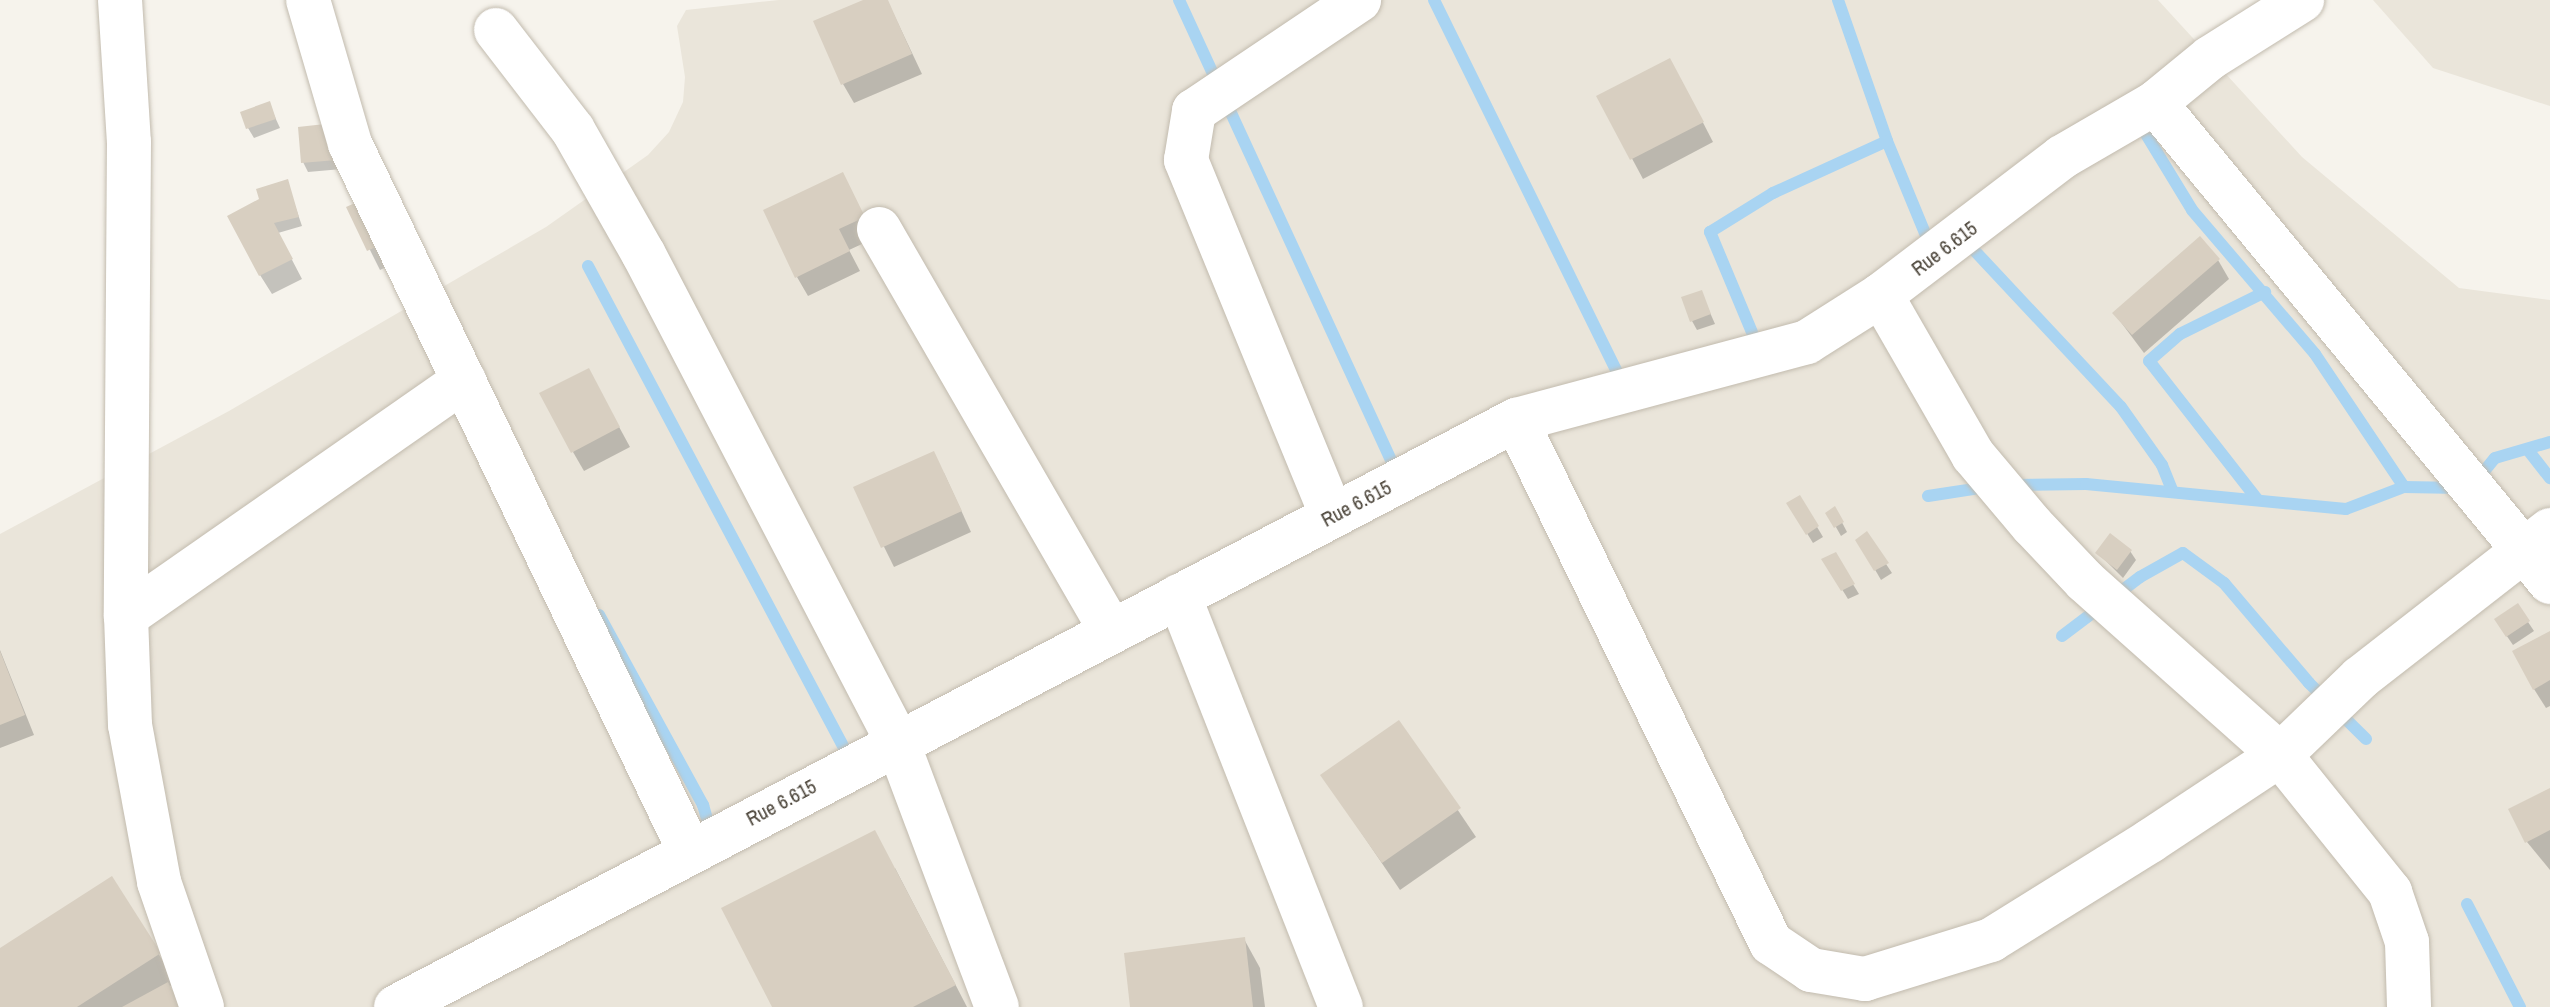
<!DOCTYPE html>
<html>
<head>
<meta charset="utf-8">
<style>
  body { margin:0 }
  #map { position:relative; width:2550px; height:1007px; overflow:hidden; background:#f6f3ec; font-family:"Archivo Narrow",sans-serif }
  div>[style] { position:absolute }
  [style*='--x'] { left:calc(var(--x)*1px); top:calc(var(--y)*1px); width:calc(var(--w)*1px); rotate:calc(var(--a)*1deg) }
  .residential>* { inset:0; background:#eae5da }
  .shadow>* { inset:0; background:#0003 }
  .stream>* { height:12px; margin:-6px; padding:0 6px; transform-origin:6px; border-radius:6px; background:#a9d4f2 }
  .building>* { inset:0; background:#d8cfc1 }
  .roads { filter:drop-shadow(0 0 2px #c2bbae) drop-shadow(0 0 2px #c2bbae) }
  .minor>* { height:44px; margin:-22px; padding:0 22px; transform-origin:22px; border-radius:22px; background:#fff }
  span { translate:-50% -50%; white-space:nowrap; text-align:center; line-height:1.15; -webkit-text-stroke:7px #fff; paint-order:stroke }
  .street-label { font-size:20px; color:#4b4439 }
</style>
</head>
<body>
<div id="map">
  <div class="residential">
    <div style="clip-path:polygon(779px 0,2158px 0,2302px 157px,2459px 288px,2550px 300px,2550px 1007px,0 1007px,0 534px,229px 411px,546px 227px,648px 155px,669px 132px,683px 102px,685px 77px,677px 26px,686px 10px)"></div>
    <div style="clip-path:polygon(2373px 0,2550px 0,2550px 106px,2433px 68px)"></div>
  </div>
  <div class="shadow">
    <div style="clip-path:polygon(868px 0,887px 0,922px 74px,854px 103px,843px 84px)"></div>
    <div style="clip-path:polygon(1681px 80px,1713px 142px,1643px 179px,1599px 97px)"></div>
    <div style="clip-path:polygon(269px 104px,280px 128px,254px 138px,248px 128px)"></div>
    <div style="clip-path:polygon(333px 126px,342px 169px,308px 172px,303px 162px)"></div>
    <div style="clip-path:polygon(842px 175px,875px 238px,849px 250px,860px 271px,808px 296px,797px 277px)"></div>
    <div style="clip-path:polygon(287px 182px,302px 226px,278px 233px,302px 279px,272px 294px,260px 275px,264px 199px)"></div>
    <div style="clip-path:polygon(349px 208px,416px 253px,380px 270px)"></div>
    <div style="clip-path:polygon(2218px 260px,2229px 279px,2144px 353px,2114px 313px)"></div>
    <div style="clip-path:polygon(1701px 292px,1715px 324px,1697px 330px,1692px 321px)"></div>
    <div style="clip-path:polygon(599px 390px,630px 447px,584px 471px,573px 452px)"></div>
    <div style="clip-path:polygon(944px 473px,971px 532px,894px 567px,855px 488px)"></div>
    <div style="clip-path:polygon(1800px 498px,1823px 537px,1813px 543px,1789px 504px)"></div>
    <div style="clip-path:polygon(1835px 509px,1847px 532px,1841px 536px,1828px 513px)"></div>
    <div style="clip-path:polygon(1866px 534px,1892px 573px,1881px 580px,1858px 540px)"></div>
    <div style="clip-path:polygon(2130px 551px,2136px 560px,2123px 578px,2098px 553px)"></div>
    <div style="clip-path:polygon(1835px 555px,1859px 594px,1848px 599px,1824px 560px)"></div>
    <div style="clip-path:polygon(2528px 622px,2534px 631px,2513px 645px,2502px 629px)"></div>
    <div style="clip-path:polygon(2550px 633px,2550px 706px,2546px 708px,2534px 689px)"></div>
    <div style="clip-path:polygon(0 650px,34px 735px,0 748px)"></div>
    <div style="clip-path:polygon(1399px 723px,1476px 837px,1400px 890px,1323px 776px)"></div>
    <div style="clip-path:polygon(2550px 791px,2550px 870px,2527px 842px)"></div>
    <div style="clip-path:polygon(895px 868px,967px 1007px,774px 1007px)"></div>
    <div style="clip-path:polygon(112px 879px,176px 982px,169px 987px,180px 1007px,0 1007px,0 950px)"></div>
    <div style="clip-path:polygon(1244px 939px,1260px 968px,1265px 1007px,1132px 1007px)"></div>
  </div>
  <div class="stream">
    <div style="--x:1179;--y:0;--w:521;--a:65.26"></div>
    <div style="--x:1434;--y:0;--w:428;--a:63.8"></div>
    <div style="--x:1838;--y:0;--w:149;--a:70.8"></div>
    <div style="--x:1887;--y:141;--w:116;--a:67.6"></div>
    <div style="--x:2141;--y:126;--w:98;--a:58.7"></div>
    <div style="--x:2192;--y:210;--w:189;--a:49.5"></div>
    <div style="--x:2315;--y:354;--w:160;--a:56.2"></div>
    <div style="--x:1973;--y:249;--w:216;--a:46.9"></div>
    <div style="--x:2121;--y:407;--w:71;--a:54.7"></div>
    <div style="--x:2162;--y:465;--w:29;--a:68"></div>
    <div style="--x:588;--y:266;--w:561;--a:62.02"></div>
    <div style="--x:1759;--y:349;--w:127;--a:-112.7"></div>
    <div style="--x:1710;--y:232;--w:74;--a:-31.8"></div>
    <div style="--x:1773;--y:193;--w:125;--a:-24.5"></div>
    <div style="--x:2528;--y:450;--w:36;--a:52"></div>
    <div style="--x:2477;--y:480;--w:28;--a:-51"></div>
    <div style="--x:2495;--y:458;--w:57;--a:-16.2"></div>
    <div style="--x:2010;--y:485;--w:76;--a:-0.8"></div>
    <div style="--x:2086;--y:484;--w:261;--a:5.5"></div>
    <div style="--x:2346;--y:509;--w:62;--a:-20.8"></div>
    <div style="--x:2404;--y:487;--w:57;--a:1"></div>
    <div style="--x:1928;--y:496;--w:60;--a:-8.7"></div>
    <div style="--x:2257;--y:499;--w:175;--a:-128"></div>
    <div style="--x:2149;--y:361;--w:41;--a:-41.1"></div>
    <div style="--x:2180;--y:334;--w:95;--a:-26.3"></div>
    <div style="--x:599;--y:615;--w:217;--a:61.3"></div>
    <div style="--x:703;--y:805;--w:29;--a:74"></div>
    <div style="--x:2062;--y:636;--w:98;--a:-37.1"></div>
    <div style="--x:2140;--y:577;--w:49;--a:-29.2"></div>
    <div style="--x:2183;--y:553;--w:51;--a:36.2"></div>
    <div style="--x:2224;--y:583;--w:131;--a:49.6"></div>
    <div style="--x:2309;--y:683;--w:80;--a:44.5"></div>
    <div style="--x:2467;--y:904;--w:116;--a:62.8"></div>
  </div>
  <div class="building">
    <div style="clip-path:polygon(863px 0,888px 0,912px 54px,841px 85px,813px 21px)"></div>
    <div style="clip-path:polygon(1670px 58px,1704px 122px,1630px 160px,1596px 96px)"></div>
    <div style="clip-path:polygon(270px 101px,276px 119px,246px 129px,240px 112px)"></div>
    <div style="clip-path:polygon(334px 123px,337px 160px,301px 163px,298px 127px)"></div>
    <div style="clip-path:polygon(843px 172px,865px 217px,839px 229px,850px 251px,795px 278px,763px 210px)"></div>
    <div style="clip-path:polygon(288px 179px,299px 217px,274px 223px,293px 259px,259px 276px,227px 216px,259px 199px,256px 189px)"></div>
    <div style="clip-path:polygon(386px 189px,406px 233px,367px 251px,346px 207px)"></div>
    <div style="clip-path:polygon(2200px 236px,2220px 259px,2132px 335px,2112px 313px)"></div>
    <div style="clip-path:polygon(1702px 290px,1711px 314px,1690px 322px,1681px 297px)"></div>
    <div style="clip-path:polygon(589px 368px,620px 427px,571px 453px,539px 393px)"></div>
    <div style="clip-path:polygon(934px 451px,962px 511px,881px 548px,853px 487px)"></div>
    <div style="clip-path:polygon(1800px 495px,1819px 526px,1806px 535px,1786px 503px)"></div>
    <div style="clip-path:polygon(1835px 506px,1844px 522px,1834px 528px,1825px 513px)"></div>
    <div style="clip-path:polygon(1867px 531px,1889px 563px,1874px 571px,1855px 540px)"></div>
    <div style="clip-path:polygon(2110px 533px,2132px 550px,2117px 570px,2095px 553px)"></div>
    <div style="clip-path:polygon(1836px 552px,1855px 584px,1841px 591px,1821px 559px)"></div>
    <div style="clip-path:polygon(2518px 603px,2530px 621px,2506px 637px,2494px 619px)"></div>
    <div style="clip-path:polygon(2550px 631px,2550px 680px,2533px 690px,2512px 651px)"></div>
    <div style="clip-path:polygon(0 651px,25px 715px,0 725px)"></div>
    <div style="clip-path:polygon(1399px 720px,1461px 808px,1382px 863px,1320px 775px)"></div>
    <div style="clip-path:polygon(2550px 788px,2550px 830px,2525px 843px,2508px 809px)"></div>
    <div style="clip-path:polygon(875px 830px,956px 985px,913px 1007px,772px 1007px,721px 908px)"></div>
    <div style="clip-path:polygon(112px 876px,161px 953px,77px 1007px,0 1007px,0 948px)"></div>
    <div style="clip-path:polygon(1245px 937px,1253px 1007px,1130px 1007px,1124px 953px)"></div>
    <div style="clip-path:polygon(168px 982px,181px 1007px,122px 1007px)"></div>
  </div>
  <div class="roads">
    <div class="minor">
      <div style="--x:120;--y:0;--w:142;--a:86.4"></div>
      <div style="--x:129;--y:142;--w:474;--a:90.4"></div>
      <div style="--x:126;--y:616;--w:109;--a:87.9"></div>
      <div style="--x:130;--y:725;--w:160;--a:79.5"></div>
      <div style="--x:159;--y:882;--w:132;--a:71"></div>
      <div style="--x:308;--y:0;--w:150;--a:73.7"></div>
      <div style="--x:350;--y:144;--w:783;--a:64.35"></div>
      <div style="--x:496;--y:30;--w:126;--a:52.4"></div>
      <div style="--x:573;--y:130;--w:142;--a:60.4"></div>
      <div style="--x:643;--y:253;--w:550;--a:62.5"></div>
      <div style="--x:897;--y:741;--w:284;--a:69.4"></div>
      <div style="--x:2155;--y:103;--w:621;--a:50.49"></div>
      <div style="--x:879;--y:229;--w:464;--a:60"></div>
      <div style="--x:1881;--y:295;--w:185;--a:60.1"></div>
      <div style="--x:1973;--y:455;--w:92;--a:49.9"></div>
      <div style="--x:2032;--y:525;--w:77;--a:46.6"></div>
      <div style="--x:2085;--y:581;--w:261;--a:41.7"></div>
      <div style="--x:2280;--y:755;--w:176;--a:51.2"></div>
      <div style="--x:2390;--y:892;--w:53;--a:71.2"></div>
      <div style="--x:2407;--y:942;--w:65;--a:88.2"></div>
      <div style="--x:1516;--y:420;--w:582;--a:64.01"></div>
      <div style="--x:1771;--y:943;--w:48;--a:34"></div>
      <div style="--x:1811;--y:970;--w:55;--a:9.5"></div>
      <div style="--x:1865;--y:979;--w:132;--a:-17.2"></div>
      <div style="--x:1991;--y:940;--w:187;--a:-31.9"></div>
      <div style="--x:2150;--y:841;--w:156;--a:-33.5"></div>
      <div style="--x:2280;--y:755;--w:111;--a:-43.9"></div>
      <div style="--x:2360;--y:678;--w:241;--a:-37.9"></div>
      <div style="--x:1332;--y:516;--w:385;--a:-112.3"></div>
      <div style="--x:1186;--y:160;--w:50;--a:-80.7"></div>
      <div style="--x:1194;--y:111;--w:199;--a:-33.9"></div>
      <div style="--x:1179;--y:596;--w:442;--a:68.5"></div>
      <div style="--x:126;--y:616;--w:412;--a:-34.9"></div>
      <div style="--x:396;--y:1007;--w:1265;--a:-27.66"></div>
      <div style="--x:1516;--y:420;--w:301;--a:-15"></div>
      <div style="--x:1807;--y:342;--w:88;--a:-32.4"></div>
      <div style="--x:1881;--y:295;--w:228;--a:-37.3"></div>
      <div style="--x:2062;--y:157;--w:108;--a:-30.1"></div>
      <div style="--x:2155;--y:103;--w:71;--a:-39.3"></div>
      <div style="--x:2210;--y:58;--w:109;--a:-32.2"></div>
    </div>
  </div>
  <div class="street-label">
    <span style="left:1944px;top:248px;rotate:-37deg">Rue 6.615</span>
    <span style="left:1356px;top:503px;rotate:-28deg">Rue 6.615</span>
    <span style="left:781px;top:802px;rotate:-28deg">Rue 6.615</span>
  </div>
</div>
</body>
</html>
